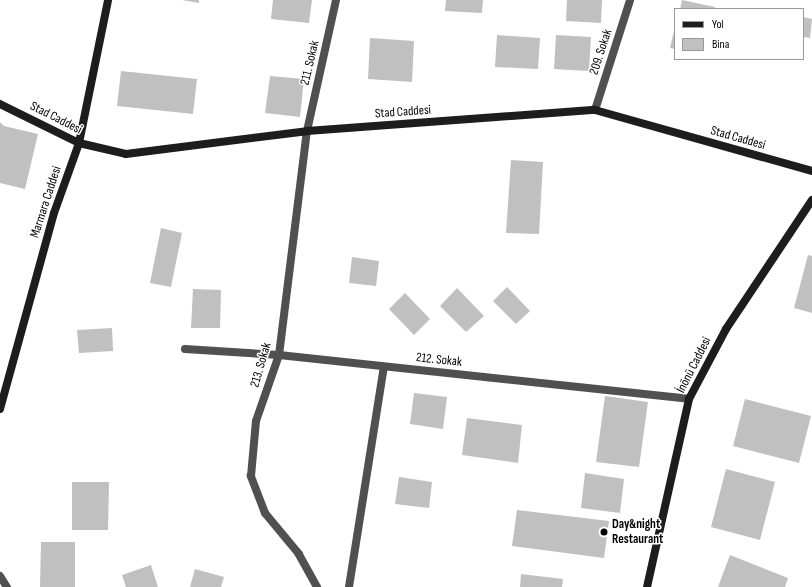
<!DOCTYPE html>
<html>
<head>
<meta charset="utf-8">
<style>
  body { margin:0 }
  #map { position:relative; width:812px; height:587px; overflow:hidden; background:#fff; font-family:"Sofia Sans Condensed",sans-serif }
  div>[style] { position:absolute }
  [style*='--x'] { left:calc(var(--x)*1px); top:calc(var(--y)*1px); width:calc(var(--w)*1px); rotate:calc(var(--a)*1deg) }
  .building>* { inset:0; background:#c0c0c0 }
  .lane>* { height:8px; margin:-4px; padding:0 4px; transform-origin:4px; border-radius:4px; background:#505050 }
  .street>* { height:8px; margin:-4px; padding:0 4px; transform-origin:4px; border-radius:4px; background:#505050 }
  .secondary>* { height:8px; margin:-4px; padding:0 4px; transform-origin:4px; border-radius:4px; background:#1d1d1d }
  .dots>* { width:11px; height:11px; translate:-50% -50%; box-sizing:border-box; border:2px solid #fff; border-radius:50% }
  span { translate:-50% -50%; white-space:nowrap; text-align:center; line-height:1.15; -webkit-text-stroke:3px #fff; paint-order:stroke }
  .street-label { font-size:13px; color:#000 }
  .poi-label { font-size:13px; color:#000; font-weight:700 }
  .left { translate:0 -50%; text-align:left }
  .legend { position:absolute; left:674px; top:8px; width:130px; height:52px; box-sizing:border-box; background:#fff; border:1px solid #999; margin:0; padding:5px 7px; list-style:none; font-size:12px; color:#000 }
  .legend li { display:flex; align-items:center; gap:8px; height:20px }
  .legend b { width:20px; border:1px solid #999 }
</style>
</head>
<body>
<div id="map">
  <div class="building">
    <div style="clip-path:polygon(182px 0,199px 0,199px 3px)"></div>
    <div style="clip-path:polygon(273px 0,312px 0,309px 23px,271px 19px)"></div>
    <div style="clip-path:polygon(446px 0,483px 0,482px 13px,445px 11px)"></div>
    <div style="clip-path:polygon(567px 0,602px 0,601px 23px,566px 21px)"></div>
    <div style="clip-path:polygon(682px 0,715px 7px,715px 9px,680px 9px)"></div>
    <div style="clip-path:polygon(803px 17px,812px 19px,810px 38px,803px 37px)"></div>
    <div style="clip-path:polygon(674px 31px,675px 31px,675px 49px,670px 48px)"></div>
    <div style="clip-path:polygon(497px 35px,540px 38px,538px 69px,495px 67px)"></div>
    <div style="clip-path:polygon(556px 35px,591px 37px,589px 71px,554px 69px)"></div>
    <div style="clip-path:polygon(370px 38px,414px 41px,412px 82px,368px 79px)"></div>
    <div style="clip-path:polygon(121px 71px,197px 79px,193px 114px,117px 106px)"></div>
    <div style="clip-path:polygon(270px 76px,304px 79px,300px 117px,265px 113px)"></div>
    <div style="clip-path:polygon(0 122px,4px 126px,38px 134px,25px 189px,0 183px)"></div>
    <div style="clip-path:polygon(511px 160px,543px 162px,539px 234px,506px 233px)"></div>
    <div style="clip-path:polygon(161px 228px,182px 233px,171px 287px,150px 283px)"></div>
    <div style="clip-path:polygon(808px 255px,812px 256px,812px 313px,794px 308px)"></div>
    <div style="clip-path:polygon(352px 257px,379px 261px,376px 286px,349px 283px)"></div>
    <div style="clip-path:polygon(507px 287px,530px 311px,516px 324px,493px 301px)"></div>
    <div style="clip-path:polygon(457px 288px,484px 316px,466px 332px,440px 306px)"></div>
    <div style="clip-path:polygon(193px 289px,221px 290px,220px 328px,191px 328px)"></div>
    <div style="clip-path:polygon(405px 293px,430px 319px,414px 335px,389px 309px)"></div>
    <div style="clip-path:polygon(112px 328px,113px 351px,79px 353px,77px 330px)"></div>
    <div style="clip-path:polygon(414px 393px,447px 397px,443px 429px,410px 424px)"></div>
    <div style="clip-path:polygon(605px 396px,648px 402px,639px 467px,596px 462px)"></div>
    <div style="clip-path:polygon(745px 399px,811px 416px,799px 463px,733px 446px)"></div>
    <div style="clip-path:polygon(467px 418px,522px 425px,518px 463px,462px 455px)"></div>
    <div style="clip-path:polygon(726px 469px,775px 482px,760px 540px,711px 527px)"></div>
    <div style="clip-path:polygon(585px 473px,624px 479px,620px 513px,581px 508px)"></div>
    <div style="clip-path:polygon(399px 477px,432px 482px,429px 508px,395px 504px)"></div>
    <div style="clip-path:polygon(72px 482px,109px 482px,108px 530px,72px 530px)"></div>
    <div style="clip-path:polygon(517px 510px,609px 521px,604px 558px,512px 546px)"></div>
    <div style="clip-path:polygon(41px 542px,75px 542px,75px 587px,40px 587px)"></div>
    <div style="clip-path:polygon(730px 555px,788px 578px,785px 587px,718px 587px)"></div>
    <div style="clip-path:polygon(151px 565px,158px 587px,126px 587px,122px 575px)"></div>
    <div style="clip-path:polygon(195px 569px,224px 577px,221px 587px,190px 587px)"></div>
    <div style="clip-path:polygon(521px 574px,563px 579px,562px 587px,520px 587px)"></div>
  </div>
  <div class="lane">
    <div style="--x:0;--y:576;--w:13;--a:58"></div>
  </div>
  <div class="street">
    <div style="--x:595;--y:110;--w:115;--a:-72.3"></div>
    <div style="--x:185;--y:349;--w:94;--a:3.7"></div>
    <div style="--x:279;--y:355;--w:412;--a:6.1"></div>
    <div style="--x:317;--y:587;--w:38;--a:-119"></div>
    <div style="--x:299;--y:554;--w:53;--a:-129.7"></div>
    <div style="--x:265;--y:513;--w:40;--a:-111"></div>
    <div style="--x:251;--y:476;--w:55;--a:-84.8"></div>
    <div style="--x:256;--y:421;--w:70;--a:-70.8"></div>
    <div style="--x:279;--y:355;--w:226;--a:-82.9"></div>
    <div style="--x:307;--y:131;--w:134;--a:-77.5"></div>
    <div style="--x:349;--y:587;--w:223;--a:-81"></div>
  </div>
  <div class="secondary">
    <div style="--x:0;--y:104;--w:88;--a:26.3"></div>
    <div style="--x:79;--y:143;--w:48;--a:13.2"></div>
    <div style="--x:126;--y:154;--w:182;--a:-7.2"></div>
    <div style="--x:307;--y:131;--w:289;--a:-4.2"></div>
    <div style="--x:595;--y:110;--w:225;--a:15.7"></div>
    <div style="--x:0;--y:409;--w:203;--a:-74.6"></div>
    <div style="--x:54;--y:213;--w:74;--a:-70.3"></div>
    <div style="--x:79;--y:143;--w:146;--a:-78.5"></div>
    <div style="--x:647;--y:587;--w:193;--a:-77.4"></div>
    <div style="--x:689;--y:399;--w:79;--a:-62.1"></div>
    <div style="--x:726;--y:329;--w:155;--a:-56.3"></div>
  </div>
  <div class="dots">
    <div style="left:604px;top:532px;background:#000"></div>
  </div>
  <div class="street-label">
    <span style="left:601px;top:52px;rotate:-72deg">209. Sokak</span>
    <span style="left:310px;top:63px;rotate:-77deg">211. Sokak</span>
    <span style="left:403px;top:112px;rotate:-4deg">Stad Caddesi</span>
    <span style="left:56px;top:118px;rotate:27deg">Stad Caddesi</span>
    <span style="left:738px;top:138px;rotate:16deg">Stad Caddesi</span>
    <span style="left:46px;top:202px;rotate:-72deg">Marmara Caddesi</span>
    <span style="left:439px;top:360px;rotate:6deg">212. Sokak</span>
    <span style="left:261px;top:365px;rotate:-74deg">213. Sokak</span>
    <span style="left:694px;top:365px;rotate:-63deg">İnönü Caddesi</span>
  </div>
  <div class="poi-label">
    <span class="left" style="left:612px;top:532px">Day&amp;night<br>Restaurant</span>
  </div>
  <ul class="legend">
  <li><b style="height:5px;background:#1d1d1d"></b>Yol</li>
  <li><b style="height:11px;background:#c0c0c0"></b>Bina</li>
  </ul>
</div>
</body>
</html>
